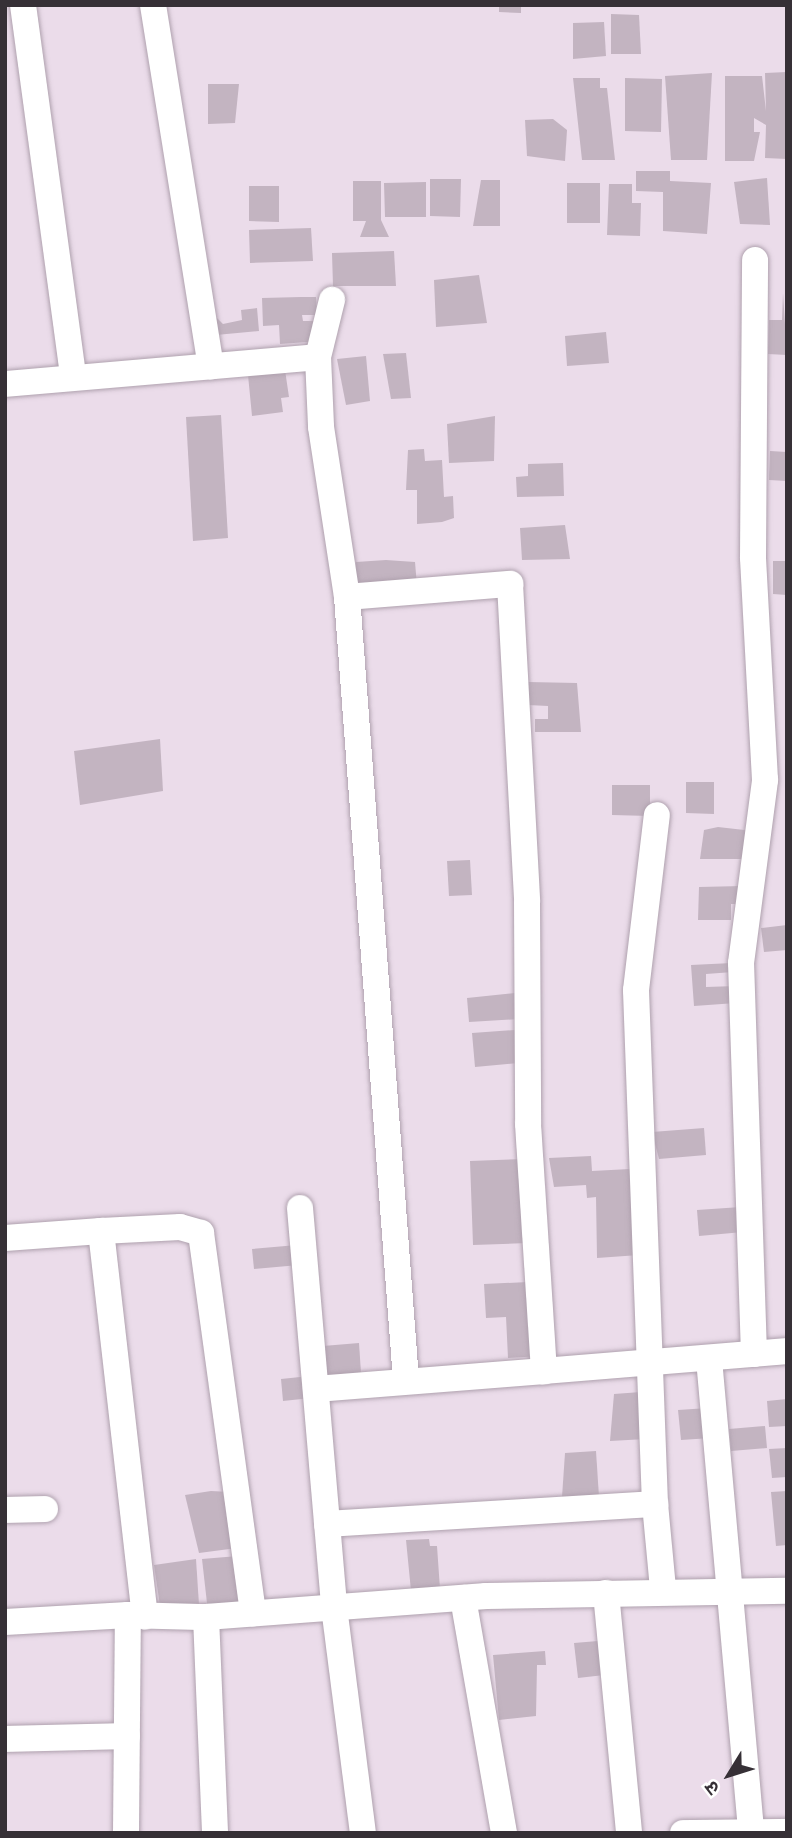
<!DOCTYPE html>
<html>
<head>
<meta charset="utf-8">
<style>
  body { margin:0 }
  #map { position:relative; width:792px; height:1838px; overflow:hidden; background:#ebdcea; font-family:"Nunito Sans","Noto Sans Devanagari",sans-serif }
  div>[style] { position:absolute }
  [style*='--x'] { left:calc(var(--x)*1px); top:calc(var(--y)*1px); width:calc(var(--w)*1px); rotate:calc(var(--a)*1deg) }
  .building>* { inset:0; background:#c3b4c1 }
  .roads { filter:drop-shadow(0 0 2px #afa1ae) drop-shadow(0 0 2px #afa1ae) }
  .minor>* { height:26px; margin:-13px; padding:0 13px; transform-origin:13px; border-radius:13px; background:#fff }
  span { translate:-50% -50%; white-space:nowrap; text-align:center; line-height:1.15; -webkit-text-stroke:7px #fff; paint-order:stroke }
  .frame { position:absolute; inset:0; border:7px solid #363036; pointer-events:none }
  .north { position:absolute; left:694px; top:1740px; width:70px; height:70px; -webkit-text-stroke:5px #fff; paint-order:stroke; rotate:232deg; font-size:19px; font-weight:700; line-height:28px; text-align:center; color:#363036 }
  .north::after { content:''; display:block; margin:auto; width:24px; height:32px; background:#363036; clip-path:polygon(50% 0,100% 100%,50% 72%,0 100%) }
</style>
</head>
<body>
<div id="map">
  <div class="building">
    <div style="clip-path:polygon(499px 5px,521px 5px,521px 13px,499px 12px)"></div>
    <div style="clip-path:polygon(611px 14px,639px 15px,641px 54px,611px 54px)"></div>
    <div style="clip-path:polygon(604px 22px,606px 56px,573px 59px,573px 23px)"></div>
    <div style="clip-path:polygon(787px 72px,787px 159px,765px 158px,766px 125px,754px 118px,754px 132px,760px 132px,754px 161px,725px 161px,725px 76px,762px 76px,766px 111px,765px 73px)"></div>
    <div style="clip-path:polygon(712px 73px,707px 160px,671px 160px,665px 76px)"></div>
    <div style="clip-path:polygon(573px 78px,600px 78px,600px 88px,607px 88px,615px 160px,582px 160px)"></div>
    <div style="clip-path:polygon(625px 78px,662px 79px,661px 132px,625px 131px)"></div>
    <div style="clip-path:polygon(208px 84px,239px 84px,235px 123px,208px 124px)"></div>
    <div style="clip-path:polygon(553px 119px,567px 130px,565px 161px,527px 156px,525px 120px)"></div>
    <div style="clip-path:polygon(636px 171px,670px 171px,670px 181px,711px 183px,707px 234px,663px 231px,663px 192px,636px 191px)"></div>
    <div style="clip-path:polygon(767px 178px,770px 225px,740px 224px,734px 182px)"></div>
    <div style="clip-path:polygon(430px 179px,461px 179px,460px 217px,430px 216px)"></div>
    <div style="clip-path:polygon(481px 180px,500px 180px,500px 226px,473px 226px)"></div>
    <div style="clip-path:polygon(353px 181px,381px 181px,381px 220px,389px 237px,360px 237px,366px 221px,353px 221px)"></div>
    <div style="clip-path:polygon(426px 182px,426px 217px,385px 217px,384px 183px)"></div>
    <div style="clip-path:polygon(567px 183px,600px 183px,600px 223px,567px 223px)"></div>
    <div style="clip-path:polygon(609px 184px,632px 184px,632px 203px,641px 203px,640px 236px,607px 235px)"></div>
    <div style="clip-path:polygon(249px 186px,279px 186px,279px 222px,249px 221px)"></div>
    <div style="clip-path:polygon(311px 228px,313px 261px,250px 263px,249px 230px)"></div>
    <div style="clip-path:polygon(394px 251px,396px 286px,333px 286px,332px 253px)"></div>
    <div style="clip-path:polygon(479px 275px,487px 323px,436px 327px,434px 280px)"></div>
    <div style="clip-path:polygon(783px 293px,787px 355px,768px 354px,769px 320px,782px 320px)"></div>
    <div style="clip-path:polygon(301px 297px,316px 297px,317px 315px,302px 315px,303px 321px,318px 321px,320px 341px,280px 344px,279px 325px,263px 326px,262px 298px)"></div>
    <div style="clip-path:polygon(257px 308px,259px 331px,216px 335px,214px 315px,223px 324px,242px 320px,241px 310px)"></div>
    <div style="clip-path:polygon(606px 332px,609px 363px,567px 366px,565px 336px)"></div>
    <div style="clip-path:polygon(406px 353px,411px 398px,391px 399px,383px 354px)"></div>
    <div style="clip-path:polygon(366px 356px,370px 401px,346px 405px,337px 359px)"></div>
    <div style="clip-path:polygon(285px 370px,289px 397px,281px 398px,283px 412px,252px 416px,248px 375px)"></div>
    <div style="clip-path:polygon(221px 415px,228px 538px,193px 541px,186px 417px)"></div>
    <div style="clip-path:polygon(495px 416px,494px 461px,449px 463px,447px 424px)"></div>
    <div style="clip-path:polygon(424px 449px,425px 461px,442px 460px,444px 497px,453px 496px,454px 518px,442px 522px,417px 524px,417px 490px,406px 490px,408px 450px)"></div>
    <div style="clip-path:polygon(770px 451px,787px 452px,787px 481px,769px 480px)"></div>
    <div style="clip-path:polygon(563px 463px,564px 496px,517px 497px,516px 477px,528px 476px,528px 464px)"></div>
    <div style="clip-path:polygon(565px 525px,570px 559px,522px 560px,520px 528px)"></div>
    <div style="clip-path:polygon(386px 560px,415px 562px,417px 586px,353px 584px,356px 562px)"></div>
    <div style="clip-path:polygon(773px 561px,787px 561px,787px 595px,773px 594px)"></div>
    <div style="clip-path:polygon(528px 682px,577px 683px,581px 732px,535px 732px,535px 719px,548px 719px,548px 706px,528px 705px)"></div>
    <div style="clip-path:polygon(160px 739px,163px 791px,80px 805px,74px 751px)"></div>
    <div style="clip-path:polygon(686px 782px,714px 782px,714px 814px,686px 813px)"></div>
    <div style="clip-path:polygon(612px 785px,650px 785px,650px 816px,612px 815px)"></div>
    <div style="clip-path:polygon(718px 827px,753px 831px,749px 859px,700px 859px,704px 830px)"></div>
    <div style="clip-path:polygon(470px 860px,472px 895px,449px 896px,447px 861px)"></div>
    <div style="clip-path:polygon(742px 886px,742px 904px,731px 904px,731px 920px,698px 920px,699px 887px)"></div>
    <div style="clip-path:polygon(787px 925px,787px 950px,764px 952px,761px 928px)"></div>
    <div style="clip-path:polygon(732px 963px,733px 972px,706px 974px,706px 987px,736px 986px,736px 1003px,694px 1006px,691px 965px)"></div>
    <div style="clip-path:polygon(515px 993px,520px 1019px,469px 1022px,467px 998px)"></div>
    <div style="clip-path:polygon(515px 1030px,518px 1063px,475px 1067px,472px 1033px)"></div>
    <div style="clip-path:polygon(704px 1128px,706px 1155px,659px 1159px,652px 1132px)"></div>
    <div style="clip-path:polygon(591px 1156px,592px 1171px,630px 1169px,639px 1255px,597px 1258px,596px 1197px,587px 1198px,586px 1185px,554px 1187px,549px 1158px)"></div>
    <div style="clip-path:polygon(524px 1159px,519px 1186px,527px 1243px,473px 1245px,470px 1161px)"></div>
    <div style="clip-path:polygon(741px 1207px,743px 1232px,699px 1236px,697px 1210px)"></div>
    <div style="clip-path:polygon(297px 1245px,299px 1265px,254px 1269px,252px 1249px)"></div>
    <div style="clip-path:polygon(528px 1282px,541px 1356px,508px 1358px,506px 1317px,486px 1318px,484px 1284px)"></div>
    <div style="clip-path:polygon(359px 1343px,361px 1373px,326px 1376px,323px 1346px)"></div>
    <div style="clip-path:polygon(310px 1376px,311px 1398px,283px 1401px,281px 1379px)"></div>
    <div style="clip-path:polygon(641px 1392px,646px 1439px,610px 1441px,614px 1394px)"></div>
    <div style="clip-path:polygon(787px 1399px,787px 1426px,769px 1427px,767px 1401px)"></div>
    <div style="clip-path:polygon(708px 1408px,711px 1438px,681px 1440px,678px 1410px)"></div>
    <div style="clip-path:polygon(765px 1426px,767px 1448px,731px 1451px,729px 1429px)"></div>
    <div style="clip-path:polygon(787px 1448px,787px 1477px,772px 1478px,769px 1449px)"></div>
    <div style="clip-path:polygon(596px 1451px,599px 1497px,562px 1497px,565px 1453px)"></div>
    <div style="clip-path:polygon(211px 1491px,230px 1492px,237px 1548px,199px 1553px,185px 1495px)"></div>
    <div style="clip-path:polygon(787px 1491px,787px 1545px,776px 1546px,771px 1492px)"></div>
    <div style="clip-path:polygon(429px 1539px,430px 1546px,437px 1546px,440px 1589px,411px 1591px,406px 1540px)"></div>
    <div style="clip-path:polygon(238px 1556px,244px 1608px,208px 1612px,202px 1559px)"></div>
    <div style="clip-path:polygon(196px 1559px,199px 1605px,160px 1606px,154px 1565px)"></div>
    <div style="clip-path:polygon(610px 1640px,613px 1674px,578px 1678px,574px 1643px)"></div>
    <div style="clip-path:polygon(545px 1651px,546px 1665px,537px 1665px,536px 1716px,499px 1720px,493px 1655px)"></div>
  </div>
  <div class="roads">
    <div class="minor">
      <div style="--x:23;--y:5;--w:375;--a:82.3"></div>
      <div style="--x:153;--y:5;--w:366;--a:80.9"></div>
      <div style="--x:318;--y:357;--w:70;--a:87.5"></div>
      <div style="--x:321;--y:427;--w:172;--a:81.3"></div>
      <div style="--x:347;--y:597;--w:164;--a:-4.6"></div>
      <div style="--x:510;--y:584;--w:318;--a:86.9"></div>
      <div style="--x:527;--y:902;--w:222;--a:89.7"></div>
      <div style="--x:528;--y:1124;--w:248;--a:86.3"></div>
      <div style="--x:544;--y:1371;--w:244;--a:-4.7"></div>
      <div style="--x:5;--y:384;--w:314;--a:-4.9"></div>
      <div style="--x:318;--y:357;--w:59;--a:-76.2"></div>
      <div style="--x:347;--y:597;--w:785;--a:85.69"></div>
      <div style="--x:300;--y:1208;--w:400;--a:85.1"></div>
      <div style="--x:334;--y:1607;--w:228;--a:82.7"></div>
      <div style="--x:101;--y:1231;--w:79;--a:-2.9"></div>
      <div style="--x:180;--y:1227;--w:22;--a:16"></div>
      <div style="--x:201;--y:1233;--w:384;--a:82.2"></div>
      <div style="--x:5;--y:1238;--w:96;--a:-4.2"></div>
      <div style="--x:101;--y:1231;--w:388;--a:83.5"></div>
      <div style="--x:754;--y:1354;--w:391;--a:-91.9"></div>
      <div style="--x:741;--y:963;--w:185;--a:-82.5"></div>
      <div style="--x:765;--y:780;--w:223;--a:-93.1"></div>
      <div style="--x:753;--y:557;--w:297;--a:-89.6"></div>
      <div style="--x:709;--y:1359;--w:476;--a:84.9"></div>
      <div style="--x:316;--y:1389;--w:229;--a:-4.5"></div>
      <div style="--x:655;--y:1504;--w:85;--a:84.6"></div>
      <div style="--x:5;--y:1510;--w:40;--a:-1.4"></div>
      <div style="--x:327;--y:1524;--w:329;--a:-3.5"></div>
      <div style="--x:655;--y:1504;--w:514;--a:-92.12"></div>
      <div style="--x:636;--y:990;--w:176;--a:-83.2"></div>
      <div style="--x:606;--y:1593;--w:241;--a:84.5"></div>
      <div style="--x:463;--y:1598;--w:239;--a:80.1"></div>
      <div style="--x:206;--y:1617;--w:281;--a:-4.3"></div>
      <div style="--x:486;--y:1596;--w:301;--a:-1"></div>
      <div style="--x:5;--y:1622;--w:123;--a:-3.3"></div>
      <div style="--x:5;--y:1739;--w:122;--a:-1.4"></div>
      <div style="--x:126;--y:1833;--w:218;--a:-89.5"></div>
      <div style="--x:128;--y:1615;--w:78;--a:1.5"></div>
      <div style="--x:206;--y:1617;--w:216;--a:87.6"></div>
      <div style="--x:683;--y:1833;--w:104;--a:-0.6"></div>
    </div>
  </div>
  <div class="frame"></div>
  <div class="north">उ</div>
</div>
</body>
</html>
